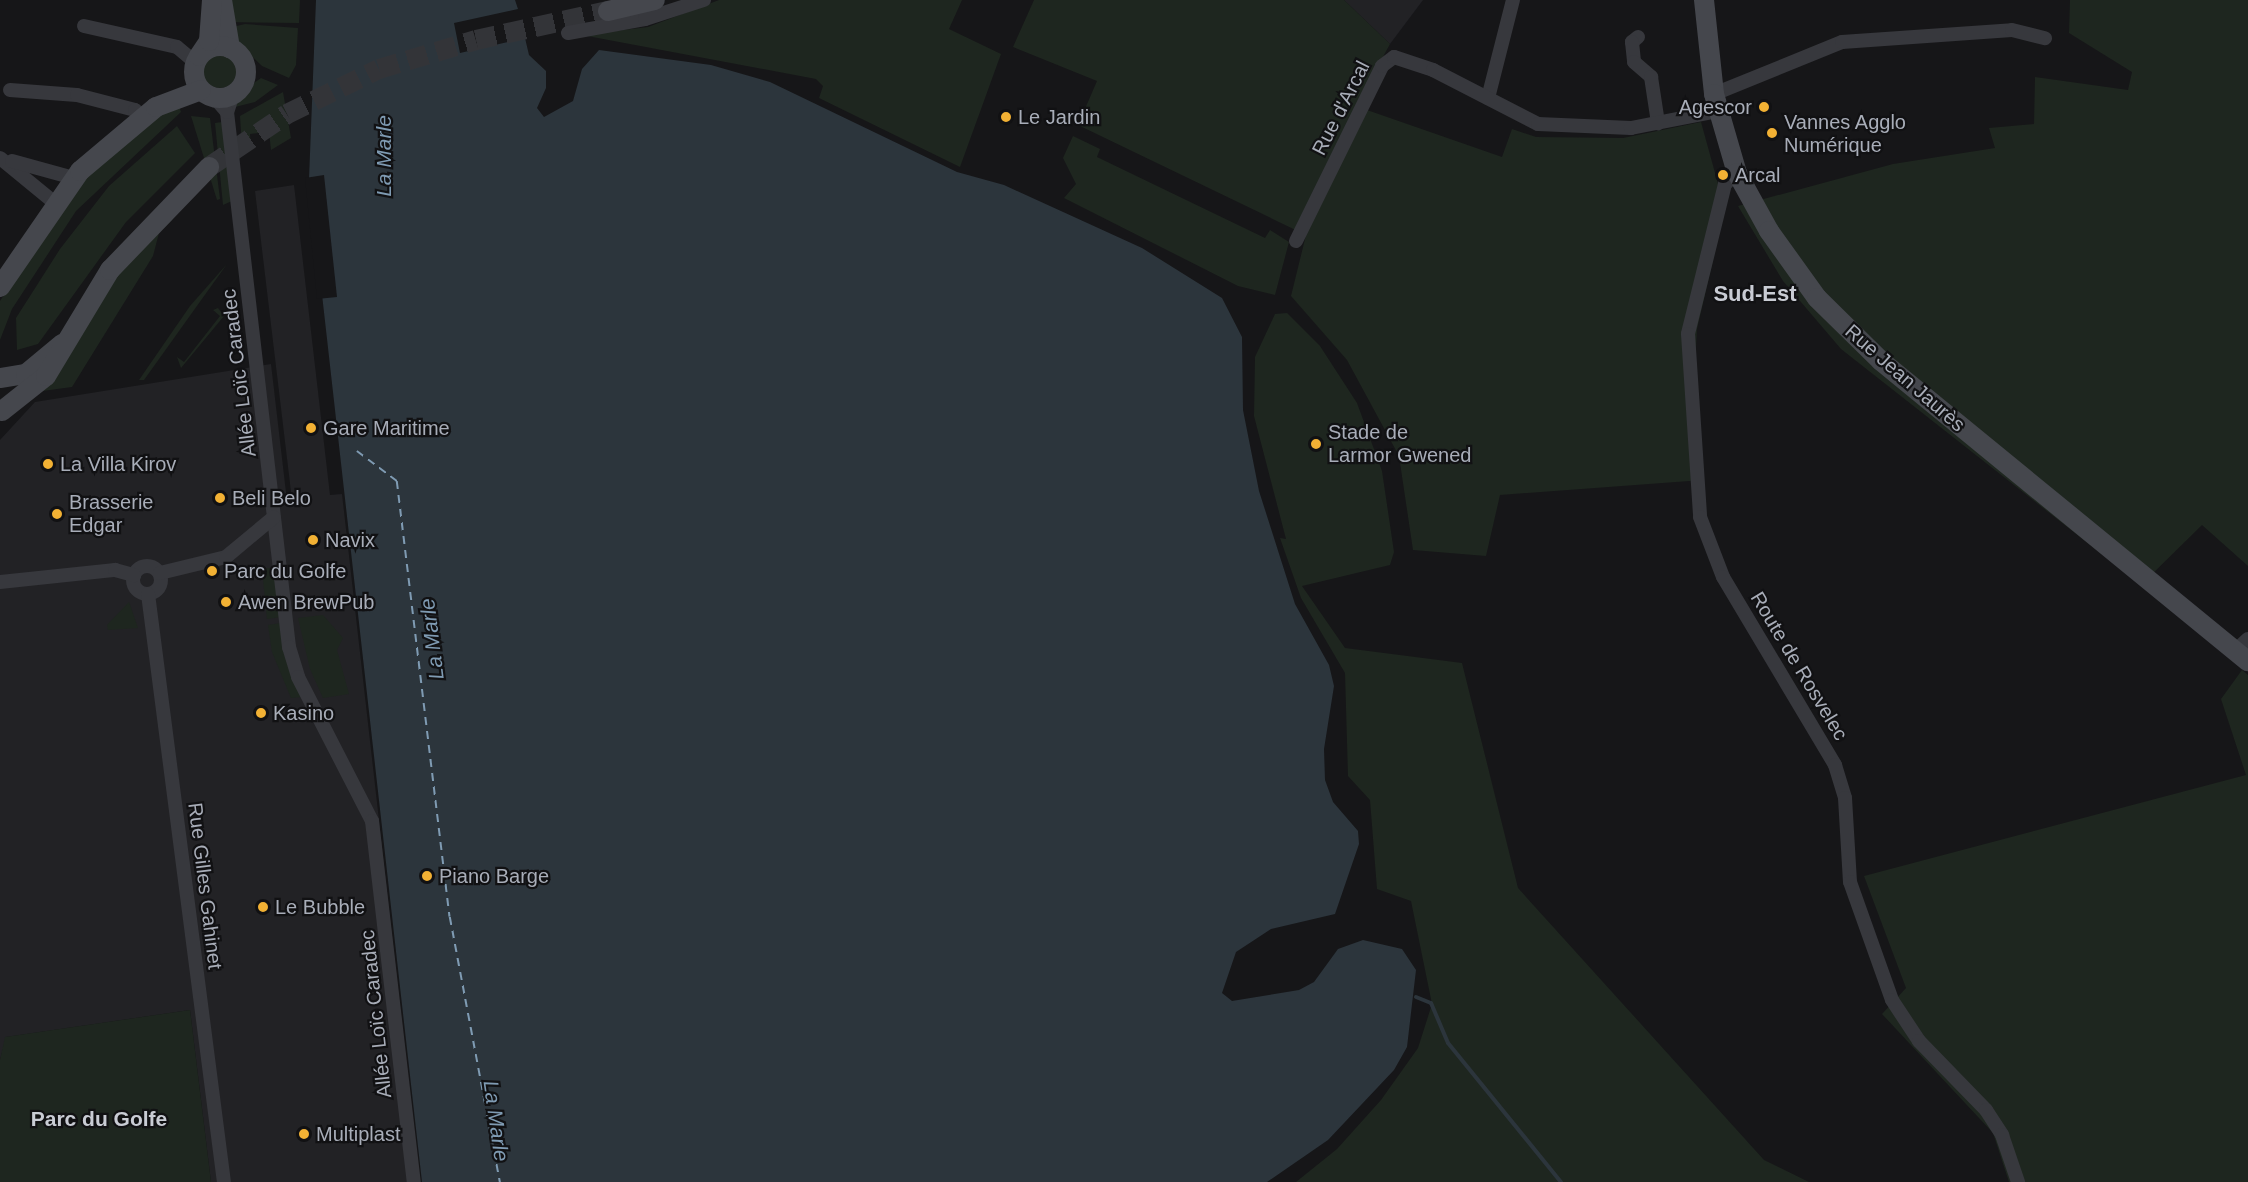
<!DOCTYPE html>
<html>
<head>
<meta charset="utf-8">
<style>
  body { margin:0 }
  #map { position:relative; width:2248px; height:1182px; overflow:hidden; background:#161618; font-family:Arial,sans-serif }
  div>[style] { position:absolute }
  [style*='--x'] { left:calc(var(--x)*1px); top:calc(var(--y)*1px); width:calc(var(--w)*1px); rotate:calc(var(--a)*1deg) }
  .built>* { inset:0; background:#222225 }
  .green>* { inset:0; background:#1e261f }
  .round { border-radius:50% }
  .water>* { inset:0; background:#2c353c }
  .pier>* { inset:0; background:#161618 }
  .stream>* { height:4px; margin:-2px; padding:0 2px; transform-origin:2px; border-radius:2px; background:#2c353c }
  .ferry>* { height:1.5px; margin-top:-0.75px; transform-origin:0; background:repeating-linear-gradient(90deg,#7f9bb3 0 8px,transparent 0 14px) }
  .secondary-tunnel>* { height:20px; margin-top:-10px; transform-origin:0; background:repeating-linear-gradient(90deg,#333438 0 20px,transparent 0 30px) }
  .minor>* { height:14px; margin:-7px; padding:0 7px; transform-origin:7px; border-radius:7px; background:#37383d }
  .minor>.ring { margin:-7px; padding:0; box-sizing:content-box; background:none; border:14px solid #37383d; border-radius:50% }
  .secondary>* { height:20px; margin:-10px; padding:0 10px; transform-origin:10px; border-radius:10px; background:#45474d }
  .secondary>.ring { margin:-10px; padding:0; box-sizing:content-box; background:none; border:20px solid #45474d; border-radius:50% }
  .dots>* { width:16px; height:16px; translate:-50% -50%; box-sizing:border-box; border:3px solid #111113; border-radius:50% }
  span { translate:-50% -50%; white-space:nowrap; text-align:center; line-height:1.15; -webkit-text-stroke:4.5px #111113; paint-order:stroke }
  .poi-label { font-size:20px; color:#a8adb8 }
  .right { translate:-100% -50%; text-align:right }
  .left { translate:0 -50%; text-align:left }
  .street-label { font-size:20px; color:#a8adb8 }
  .water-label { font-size:21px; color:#7f9bb3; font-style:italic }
  .neighbourhood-label { font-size:21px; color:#c9ccd4; font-weight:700 }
  .quarter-label { font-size:22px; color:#c9ccd4; font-weight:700 }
</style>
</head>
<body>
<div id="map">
  <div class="built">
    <div style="clip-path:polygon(1344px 0,1423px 0,1390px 44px)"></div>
    <div style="clip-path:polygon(294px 185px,330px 495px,342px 494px,420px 1182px,211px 1182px,190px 1010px,6px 1037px,0 1060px,0 440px,35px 402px,271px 364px,287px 501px,292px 500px,255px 191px)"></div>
  </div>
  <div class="green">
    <div style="clip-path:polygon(225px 0,300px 0,299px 23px,226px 22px)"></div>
    <div style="clip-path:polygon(719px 0,962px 0,949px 29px,1001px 54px,960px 167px,819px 98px,823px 86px,816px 79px,582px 35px,648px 27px)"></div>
    <div style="clip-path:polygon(1034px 0,1344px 0,1390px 44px,1359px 101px,1367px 110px,1502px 157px,1512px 129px,1536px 137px,1623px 138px,1701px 122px,1725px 209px,1697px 329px,1694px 383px,1703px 480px,1500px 495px,1486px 556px,1413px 550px,1399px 456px,1347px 360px,1291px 296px,1306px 235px,1078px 125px,1097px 81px,1013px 47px)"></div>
    <div style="clip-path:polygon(2070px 0,2248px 0,2248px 566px,2202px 525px,2141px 585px,1841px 349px,1783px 281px,1738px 206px,1893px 164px,1995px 148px,1989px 128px,2034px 124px,2035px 77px,2128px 90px,2132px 72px,2069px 33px)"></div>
    <div style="clip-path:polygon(245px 24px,298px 28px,296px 65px,289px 78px,262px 66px,234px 39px,228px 28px)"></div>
    <div class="round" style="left:203px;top:54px;width:34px;height:34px"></div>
    <div style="clip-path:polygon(261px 78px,278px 85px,255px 102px,235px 107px,244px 90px)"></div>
    <div style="clip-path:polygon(283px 92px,291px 138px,271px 150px,269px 132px,250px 134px,251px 146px,242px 148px,240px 116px)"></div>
    <div style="clip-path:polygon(177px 101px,181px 112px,76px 211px,12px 309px,0 340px,0 301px,77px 184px)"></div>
    <div style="clip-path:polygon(191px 116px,210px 118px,220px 199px,217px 200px)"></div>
    <div style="clip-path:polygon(222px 122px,232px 201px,223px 205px,215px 123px)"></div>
    <div style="clip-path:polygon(177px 126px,195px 153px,126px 222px,38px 344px,17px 350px,16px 318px,60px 249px,109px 186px)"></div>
    <div style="clip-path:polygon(1073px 136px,1100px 149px,1097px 157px,1265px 238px,1270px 230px,1289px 242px,1275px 295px,1238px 286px,1064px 198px,1076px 184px,1063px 158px)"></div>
    <div style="clip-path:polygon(173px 219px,159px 233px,153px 256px,72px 387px,35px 392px,107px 287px,162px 221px)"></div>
    <div style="clip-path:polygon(227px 264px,144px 380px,139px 380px,190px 306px)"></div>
    <div style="clip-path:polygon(218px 308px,224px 316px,181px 368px,177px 357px,184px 362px,220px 316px,213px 310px)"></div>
    <div style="clip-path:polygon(1287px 313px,1320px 346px,1357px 403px,1382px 471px,1394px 552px,1390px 565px,1302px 586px,1345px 648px,1462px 663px,1518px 888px,1764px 1160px,1809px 1182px,1296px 1182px,1337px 1149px,1381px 1100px,1418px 1048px,1432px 1004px,1411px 901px,1377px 889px,1370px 800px,1348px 776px,1345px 673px,1301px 598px,1280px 538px,1286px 539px,1254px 416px,1255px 357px,1275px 314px)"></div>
    <div style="clip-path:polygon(277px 567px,282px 617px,267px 619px,262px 569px)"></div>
    <div style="clip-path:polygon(129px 602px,138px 628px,108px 630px,107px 625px)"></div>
    <div style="clip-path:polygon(323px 615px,343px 638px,337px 650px,349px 694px,323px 698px,310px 669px,298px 618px)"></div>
    <div style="clip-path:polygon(281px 623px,302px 697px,291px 698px,272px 652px,268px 625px)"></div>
    <div style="clip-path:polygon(2242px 670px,2248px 675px,2248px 1182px,2009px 1182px,1993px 1133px,1882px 1014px,1906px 988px,1864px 876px,2246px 775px,2221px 699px)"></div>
    <div style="clip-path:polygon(190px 1010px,211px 1182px,0 1182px,0 1060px,5px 1037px)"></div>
  </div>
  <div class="water">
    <div style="clip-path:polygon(316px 0,515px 0,518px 9px,454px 23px,460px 53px,525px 38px,529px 55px,546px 71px,546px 88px,537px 108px,544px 117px,573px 101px,582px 69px,599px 50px,711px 65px,770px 82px,957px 172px,1004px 185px,1142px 248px,1222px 298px,1242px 337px,1243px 410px,1259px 491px,1295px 604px,1329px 665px,1334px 686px,1324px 749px,1325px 780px,1333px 802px,1358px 831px,1359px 844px,1335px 914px,1271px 929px,1236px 952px,1222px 993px,1232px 1001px,1299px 990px,1314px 982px,1338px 949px,1363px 940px,1402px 949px,1416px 970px,1407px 1047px,1394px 1070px,1328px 1140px,1267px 1182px,422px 1182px,309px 179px)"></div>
  </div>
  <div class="pier">
    <div style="clip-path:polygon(324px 175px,337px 297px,317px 299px,305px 178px)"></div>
  </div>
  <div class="stream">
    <div style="--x:1416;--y:997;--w:16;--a:22"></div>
    <div style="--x:1431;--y:1003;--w:43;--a:67"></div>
    <div style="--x:1448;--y:1043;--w:179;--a:50.9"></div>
  </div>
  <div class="ferry">
    <div style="--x:357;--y:451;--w:50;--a:36.9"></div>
    <div style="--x:397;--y:481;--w:439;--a:83.1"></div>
    <div style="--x:450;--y:917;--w:270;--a:79.3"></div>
  </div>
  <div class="secondary-tunnel">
    <div style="--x:209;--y:167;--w:94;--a:-34.2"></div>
    <div style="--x:287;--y:114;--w:102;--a:-26.1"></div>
    <div style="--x:379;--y:69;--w:101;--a:-16.6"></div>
    <div style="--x:476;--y:40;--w:135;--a:-12.4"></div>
  </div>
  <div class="minor">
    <div style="--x:84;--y:26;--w:95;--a:12.7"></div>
    <div style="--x:177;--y:47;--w:25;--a:40"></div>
    <div style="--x:568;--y:33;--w:78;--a:-10.3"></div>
    <div style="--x:645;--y:19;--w:62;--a:-17.9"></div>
    <div style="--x:1638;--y:37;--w:8;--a:140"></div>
    <div style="--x:1632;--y:42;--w:20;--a:84"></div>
    <div style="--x:1634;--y:62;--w:23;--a:41"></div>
    <div style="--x:1651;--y:77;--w:47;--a:81.3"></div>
    <div style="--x:10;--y:90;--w:67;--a:4.3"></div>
    <div style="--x:77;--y:95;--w:60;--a:14.5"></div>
    <div style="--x:135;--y:110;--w:11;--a:41"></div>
    <div style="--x:233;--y:94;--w:19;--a:108"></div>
    <div style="--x:227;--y:112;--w:539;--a:83.39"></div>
    <div style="--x:289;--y:647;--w:31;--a:73"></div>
    <div style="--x:298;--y:677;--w:162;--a:62.8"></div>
    <div style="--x:372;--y:821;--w:363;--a:83.4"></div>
    <div style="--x:1714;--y:94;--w:138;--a:-22.1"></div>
    <div style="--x:1842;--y:42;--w:170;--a:-4"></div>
    <div style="--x:2012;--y:30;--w:34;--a:14"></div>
    <div style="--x:214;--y:97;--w:20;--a:49"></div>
    <div style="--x:1488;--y:98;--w:101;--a:-75.7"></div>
    <div style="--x:0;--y:158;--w:71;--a:39.3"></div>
    <div style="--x:12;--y:161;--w:64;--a:15.3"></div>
    <div style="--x:1737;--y:173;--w:16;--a:137"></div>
    <div style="--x:1725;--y:184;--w:154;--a:103.9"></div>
    <div style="--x:1688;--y:334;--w:183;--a:86.2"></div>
    <div style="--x:1700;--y:517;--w:64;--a:69"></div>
    <div style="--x:1723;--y:577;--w:219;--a:59.2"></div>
    <div style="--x:1835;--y:765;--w:34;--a:73"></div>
    <div style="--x:1845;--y:798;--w:84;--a:86.6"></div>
    <div style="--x:1850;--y:882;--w:125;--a:70.4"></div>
    <div style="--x:1892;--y:1000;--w:49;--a:56.6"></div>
    <div style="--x:1919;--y:1041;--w:96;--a:45.8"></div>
    <div style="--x:1986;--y:1110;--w:30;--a:57"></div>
    <div style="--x:2002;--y:1135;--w:50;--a:71.2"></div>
    <div style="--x:1296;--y:241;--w:195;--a:-63.8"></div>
    <div style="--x:1382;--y:66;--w:15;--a:-37"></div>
    <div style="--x:1394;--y:57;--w:41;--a:18.4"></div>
    <div style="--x:1433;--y:70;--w:118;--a:27.2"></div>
    <div style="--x:1538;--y:124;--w:93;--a:2.5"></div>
    <div style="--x:1631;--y:128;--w:89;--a:-11.1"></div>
    <div class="ring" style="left:133px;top:566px;width:14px;height:14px"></div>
    <div style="--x:160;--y:573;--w:68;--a:-13.6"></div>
    <div style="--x:226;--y:557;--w:62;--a:-39.8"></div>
    <div style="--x:0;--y:582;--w:116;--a:-6"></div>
    <div style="--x:115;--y:570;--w:20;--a:15"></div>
    <div style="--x:148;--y:594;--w:593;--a:82.64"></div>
    <div style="--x:2236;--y:650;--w:16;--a:-43"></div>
  </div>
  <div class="secondary">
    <div style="--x:222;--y:0;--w:49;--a:80.5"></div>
    <div style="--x:1704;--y:0;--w:95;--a:83.9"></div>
    <div style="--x:1714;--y:94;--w:82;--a:73.8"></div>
    <div style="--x:1737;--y:173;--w:66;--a:61.1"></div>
    <div style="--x:1769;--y:231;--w:82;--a:54.4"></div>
    <div style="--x:1817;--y:298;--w:90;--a:44.5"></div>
    <div style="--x:1881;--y:361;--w:474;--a:39.3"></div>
    <div style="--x:608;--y:11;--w:48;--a:-13.2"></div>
    <div class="ring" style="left:194px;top:46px;width:32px;height:32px"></div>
    <div style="--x:199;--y:56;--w:18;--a:-56"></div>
    <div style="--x:209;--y:41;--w:41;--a:-85.8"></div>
    <div style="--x:0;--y:287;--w:141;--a:-55.4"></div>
    <div style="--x:80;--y:171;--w:99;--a:-40.1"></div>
    <div style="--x:156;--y:107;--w:48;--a:-20.7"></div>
    <div style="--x:0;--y:378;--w:26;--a:-9"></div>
    <div style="--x:26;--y:374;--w:47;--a:-39.8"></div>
    <div style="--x:2;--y:411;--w:56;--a:-38.5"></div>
    <div style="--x:46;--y:376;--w:124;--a:-58.9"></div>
    <div style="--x:110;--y:270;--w:143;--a:-46.1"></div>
  </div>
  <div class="dots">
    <div style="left:1764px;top:107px;background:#f2b134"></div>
    <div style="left:1006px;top:117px;background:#f2b134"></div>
    <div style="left:1772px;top:133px;background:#f2b134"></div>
    <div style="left:1723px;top:175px;background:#f2b134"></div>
    <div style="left:311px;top:428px;background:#f2b134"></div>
    <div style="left:1316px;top:444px;background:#f2b134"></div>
    <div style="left:48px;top:464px;background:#f2b134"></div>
    <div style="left:220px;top:498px;background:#f2b134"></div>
    <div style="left:57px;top:514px;background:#f2b134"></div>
    <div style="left:313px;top:540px;background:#f2b134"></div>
    <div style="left:212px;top:571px;background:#f2b134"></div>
    <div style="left:226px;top:602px;background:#f2b134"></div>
    <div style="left:261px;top:713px;background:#f2b134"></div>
    <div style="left:427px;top:876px;background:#f2b134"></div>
    <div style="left:263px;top:907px;background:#f2b134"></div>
    <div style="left:304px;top:1134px;background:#f2b134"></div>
  </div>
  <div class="poi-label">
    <span class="right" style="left:1752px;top:107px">Agescor</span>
    <span class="left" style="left:1018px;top:117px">Le Jardin</span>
    <span class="left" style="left:1784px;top:134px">Vannes Agglo<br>Numérique</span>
    <span class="left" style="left:1735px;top:175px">Arcal</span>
    <span class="left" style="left:323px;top:428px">Gare Maritime</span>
    <span class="left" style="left:1328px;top:444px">Stade de<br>Larmor Gwened</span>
    <span class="left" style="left:60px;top:464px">La Villa Kirov</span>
    <span class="left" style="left:232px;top:498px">Beli Belo</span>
    <span class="left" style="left:69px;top:514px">Brasserie<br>Edgar</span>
    <span class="left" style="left:325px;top:540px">Navix</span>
    <span class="left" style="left:224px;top:571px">Parc du Golfe</span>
    <span class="left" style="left:238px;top:602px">Awen BrewPub</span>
    <span class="left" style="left:273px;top:713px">Kasino</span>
    <span class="left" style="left:439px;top:876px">Piano Barge</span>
    <span class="left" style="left:275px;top:907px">Le Bubble</span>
    <span class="left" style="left:316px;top:1134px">Multiplast</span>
  </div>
  <div class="street-label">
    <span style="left:1341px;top:108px;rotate:-63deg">Rue d'Arcal</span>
    <span style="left:239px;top:373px;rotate:-97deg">Allée Loïc Caradec</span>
    <span style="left:1905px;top:378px;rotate:41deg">Rue Jean Jaurès</span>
    <span style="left:1799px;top:666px;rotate:59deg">Route de Rosvelec</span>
    <span style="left:205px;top:886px;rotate:83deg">Rue Gilles Gahinet</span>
    <span style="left:376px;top:1014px;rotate:-96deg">Allée Loïc Caradec</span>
  </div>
  <div class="water-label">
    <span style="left:384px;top:156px;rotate:-90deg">La Marle</span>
    <span style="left:432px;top:639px;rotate:-97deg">La Marle</span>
    <span style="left:496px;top:1121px;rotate:82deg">La Marle</span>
  </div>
  <div class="neighbourhood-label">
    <span style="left:99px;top:1119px">Parc du Golfe</span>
  </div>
  <div class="quarter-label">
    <span style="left:1755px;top:294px">Sud-Est</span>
  </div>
</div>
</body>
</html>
